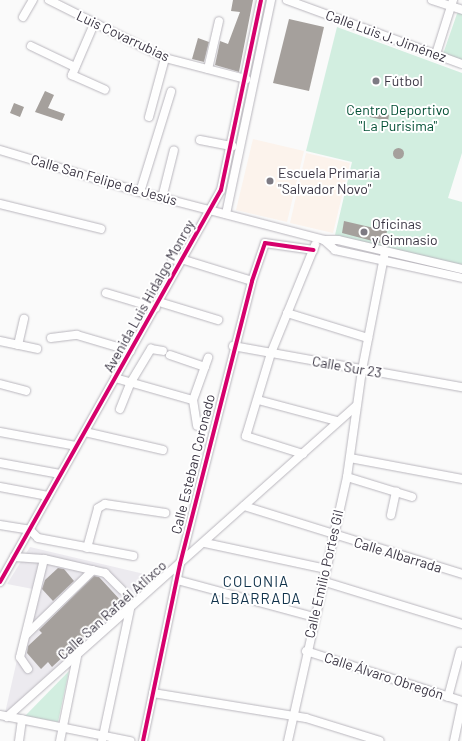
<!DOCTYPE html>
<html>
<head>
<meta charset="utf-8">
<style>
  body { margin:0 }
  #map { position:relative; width:462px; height:741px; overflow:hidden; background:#fafafa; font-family:Barlow,sans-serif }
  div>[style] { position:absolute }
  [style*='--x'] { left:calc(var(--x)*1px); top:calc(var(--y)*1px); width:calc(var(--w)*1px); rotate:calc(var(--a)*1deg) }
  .built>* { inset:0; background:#eceaef }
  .education>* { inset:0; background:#fcf3ec }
  .green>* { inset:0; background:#d2eee0 }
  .building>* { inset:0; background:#a5a09c }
  .round { border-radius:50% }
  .roads { filter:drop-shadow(0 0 1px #b9b6bd) drop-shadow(0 0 1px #b9b6bd) }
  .minor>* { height:8px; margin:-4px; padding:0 4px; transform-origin:4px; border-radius:4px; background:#fefefe }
  .cycleway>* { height:4px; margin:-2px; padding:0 2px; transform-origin:2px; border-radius:2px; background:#d6006c }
  .dots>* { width:11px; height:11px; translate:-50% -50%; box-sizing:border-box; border:2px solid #fff; border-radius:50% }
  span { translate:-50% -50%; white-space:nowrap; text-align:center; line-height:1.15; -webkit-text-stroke:4px #fff; paint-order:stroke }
  .street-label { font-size:14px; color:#3a3543 }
  .poi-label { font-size:14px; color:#3a3543 }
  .left { translate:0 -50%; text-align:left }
  .park-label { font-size:14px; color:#004e33 }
  .neighbourhood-label { font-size:15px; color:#10324b; letter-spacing:1px }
</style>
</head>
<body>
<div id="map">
  <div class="built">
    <div style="clip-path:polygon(30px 547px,157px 577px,5px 713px,33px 589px,7px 584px)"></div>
  </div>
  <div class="education">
    <div style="clip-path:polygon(253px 139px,304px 151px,287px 222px,236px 210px)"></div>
    <div style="clip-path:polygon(306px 153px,350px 163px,333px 233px,290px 223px)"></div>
  </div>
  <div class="green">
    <div style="clip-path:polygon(459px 8px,462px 9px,462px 61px,443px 54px)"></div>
    <div style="clip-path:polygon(337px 27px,462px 73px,462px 153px,448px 198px,462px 202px,462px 267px,335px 235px,352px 162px,306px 151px)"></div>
    <div style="clip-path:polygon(69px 671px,58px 722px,25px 716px)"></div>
  </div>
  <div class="building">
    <div style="clip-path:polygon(233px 0,253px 0,239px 72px,215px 65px,220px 41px,228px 44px,240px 12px,231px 11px)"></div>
    <div style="clip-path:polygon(289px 19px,324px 27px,309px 91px,273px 83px)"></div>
    <div style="clip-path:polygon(198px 38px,209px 42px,204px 62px,192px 59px)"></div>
    <div style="clip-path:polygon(45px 91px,54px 95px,48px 108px,65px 114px,62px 121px,35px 112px)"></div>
    <div style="clip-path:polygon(14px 103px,24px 107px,20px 117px,10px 113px)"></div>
    <div style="clip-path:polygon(349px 106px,389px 115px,388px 121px,347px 112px)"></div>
    <div class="round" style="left:392.5px;top:147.5px;width:11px;height:11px"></div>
    <div style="clip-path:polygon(344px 221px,387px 231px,384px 244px,342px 233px)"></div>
    <div style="clip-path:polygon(58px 568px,64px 569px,74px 581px,53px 601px,42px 589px,45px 580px)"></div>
    <div style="clip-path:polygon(94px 576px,99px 577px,122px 602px,52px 667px,48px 662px,41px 669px,27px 653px,28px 646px,42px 633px,39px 630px)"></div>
  </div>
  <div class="roads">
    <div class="minor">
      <div style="--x:49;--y:0;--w:130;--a:26.6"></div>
      <div style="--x:165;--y:58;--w:84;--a:14.5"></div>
      <div style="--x:287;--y:0;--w:186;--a:20.1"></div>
      <div style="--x:432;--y:0;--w:32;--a:18"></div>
      <div style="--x:23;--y:17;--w:20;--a:-60"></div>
      <div style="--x:94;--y:24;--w:56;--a:113.3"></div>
      <div style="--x:72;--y:75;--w:36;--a:24"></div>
      <div style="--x:31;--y:46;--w:49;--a:25.5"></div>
      <div style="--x:436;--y:54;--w:57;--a:-72.5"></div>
      <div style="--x:208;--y:69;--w:49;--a:-77.1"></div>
      <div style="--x:149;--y:117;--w:61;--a:-74.8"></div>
      <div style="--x:200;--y:140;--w:33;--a:11"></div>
      <div style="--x:0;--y:150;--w:146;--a:16.7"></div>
      <div style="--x:140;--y:192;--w:190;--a:14.6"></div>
      <div style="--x:324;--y:240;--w:14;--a:0"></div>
      <div style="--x:338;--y:240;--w:127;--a:13.2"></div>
      <div style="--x:140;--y:192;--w:105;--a:-72.8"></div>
      <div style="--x:162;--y:198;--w:49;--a:-76"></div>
      <div style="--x:0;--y:204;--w:104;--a:13.9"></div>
      <div style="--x:226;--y:214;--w:219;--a:-78.1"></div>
      <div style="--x:324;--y:240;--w:15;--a:42"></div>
      <div style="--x:335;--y:250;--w:130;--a:12.4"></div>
      <div style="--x:172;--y:259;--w:8;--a:14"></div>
      <div style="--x:181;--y:259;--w:74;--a:17.2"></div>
      <div style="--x:106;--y:293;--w:52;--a:16.7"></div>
      <div style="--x:159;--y:302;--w:62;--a:17"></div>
      <div style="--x:287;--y:313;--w:85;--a:17.2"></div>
      <div style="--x:51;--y:338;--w:26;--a:-7"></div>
      <div style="--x:77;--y:335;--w:56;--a:16.5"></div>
      <div style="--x:0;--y:341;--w:38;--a:12"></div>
      <div style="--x:18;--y:345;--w:27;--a:-77"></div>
      <div style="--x:233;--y:346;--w:233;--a:10.2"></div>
      <div style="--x:170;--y:355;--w:37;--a:19"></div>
      <div style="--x:115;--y:378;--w:81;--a:15.8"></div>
      <div style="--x:193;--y:400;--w:26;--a:81"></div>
      <div style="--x:0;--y:384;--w:27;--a:15"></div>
      <div style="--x:193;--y:400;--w:45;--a:-70.3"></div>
      <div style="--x:258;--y:400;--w:82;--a:14.9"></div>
      <div style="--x:120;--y:409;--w:29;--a:-68"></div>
      <div style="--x:131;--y:382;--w:39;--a:-59"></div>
      <div style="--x:151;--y:349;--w:12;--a:9"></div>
      <div style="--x:0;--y:432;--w:77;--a:10.4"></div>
      <div style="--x:85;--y:432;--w:80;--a:13"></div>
      <div style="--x:303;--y:454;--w:60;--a:-162.5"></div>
      <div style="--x:246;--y:436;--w:87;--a:-73.2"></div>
      <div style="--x:271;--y:353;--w:117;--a:-67.8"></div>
      <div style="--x:350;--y:458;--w:114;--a:10.6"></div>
      <div style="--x:0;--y:463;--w:61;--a:10.4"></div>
      <div style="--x:347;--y:477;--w:68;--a:17.1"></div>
      <div style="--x:0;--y:487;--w:49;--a:10.6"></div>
      <div style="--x:244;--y:506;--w:228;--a:17.3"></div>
      <div style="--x:391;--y:515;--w:24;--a:-78"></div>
      <div style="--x:0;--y:525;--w:30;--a:9"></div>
      <div style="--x:30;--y:530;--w:11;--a:45"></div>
      <div style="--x:38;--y:538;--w:97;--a:10.7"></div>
      <div style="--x:205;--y:543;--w:124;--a:12.1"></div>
      <div style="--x:87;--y:548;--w:41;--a:-74.6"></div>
      <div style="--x:98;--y:508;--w:8;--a:-30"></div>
      <div style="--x:105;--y:504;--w:61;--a:8.5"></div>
      <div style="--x:14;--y:557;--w:30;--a:4"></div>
      <div style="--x:44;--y:559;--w:63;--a:12.9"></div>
      <div style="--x:105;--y:573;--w:24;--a:45"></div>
      <div style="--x:177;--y:580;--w:142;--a:15.1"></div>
      <div style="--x:322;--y:581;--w:146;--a:17.1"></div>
      <div style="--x:0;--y:582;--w:450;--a:-60.6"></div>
      <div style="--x:221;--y:190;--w:194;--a:-78.1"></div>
      <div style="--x:26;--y:635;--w:93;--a:-44.1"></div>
      <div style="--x:306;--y:651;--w:164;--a:17.8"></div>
      <div style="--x:28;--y:669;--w:14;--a:-124"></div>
      <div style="--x:20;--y:657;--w:101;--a:-76.2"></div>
      <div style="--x:153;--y:693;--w:155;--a:9.3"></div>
      <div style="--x:306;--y:718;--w:77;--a:17.3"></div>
      <div style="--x:448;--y:697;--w:47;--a:-75.1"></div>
      <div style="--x:0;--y:715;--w:133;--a:11.3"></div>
      <div style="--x:7;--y:717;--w:467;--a:-41.7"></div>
      <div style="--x:19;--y:741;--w:22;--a:-82"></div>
      <div style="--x:60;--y:741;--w:86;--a:-78.6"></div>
      <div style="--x:102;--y:741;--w:135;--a:-78"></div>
      <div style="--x:143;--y:741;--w:181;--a:-78.2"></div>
      <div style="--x:180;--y:564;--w:292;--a:-75.7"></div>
      <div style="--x:252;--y:281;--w:40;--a:-71.1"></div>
      <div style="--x:265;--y:243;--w:49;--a:8.1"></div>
      <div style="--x:288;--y:741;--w:271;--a:-77.4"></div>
      <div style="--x:347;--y:477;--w:108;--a:-82"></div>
      <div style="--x:362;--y:370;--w:120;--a:-79"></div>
      <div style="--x:454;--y:741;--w:40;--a:-78"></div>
    </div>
  </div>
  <div class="cycleway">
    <div style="--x:0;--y:582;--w:450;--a:-60.6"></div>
    <div style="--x:221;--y:190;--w:194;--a:-78.1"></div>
    <div style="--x:143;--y:741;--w:181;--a:-78.2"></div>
    <div style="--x:180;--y:564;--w:292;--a:-75.7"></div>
    <div style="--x:252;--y:281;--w:40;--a:-71.1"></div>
    <div style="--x:265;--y:243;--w:49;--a:8.1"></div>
  </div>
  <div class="dots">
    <div style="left:376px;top:81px;background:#7d7a83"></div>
    <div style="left:270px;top:181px;background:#7d7a83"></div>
    <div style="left:364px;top:232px;background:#7d7a83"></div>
  </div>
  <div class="street-label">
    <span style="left:123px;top:36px;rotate:25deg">Luis Covarrubias</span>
    <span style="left:386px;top:36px;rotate:20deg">Calle Luis J. Jiménez</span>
    <span style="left:104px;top:180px;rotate:16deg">Calle San Felipe de Jesús</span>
    <span style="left:149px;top:296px;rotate:-61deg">Avenida Luis Hidalgo Monroy</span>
    <span style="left:347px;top:367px;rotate:10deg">Calle Sur 23</span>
    <span style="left:193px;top:464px;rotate:-76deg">Calle Esteban Coronado</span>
    <span style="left:398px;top:555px;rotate:17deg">Calle Albarrada</span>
    <span style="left:324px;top:574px;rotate:-77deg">Calle Emilio Portes Gil</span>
    <span style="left:112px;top:610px;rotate:-42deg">Calle San Rafaél Atlixco</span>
    <span style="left:384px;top:676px;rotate:18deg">Calle Álvaro Obregón</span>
  </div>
  <div class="poi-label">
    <span class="left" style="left:384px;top:81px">Fútbol</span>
    <span class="left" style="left:278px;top:181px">Escuela Primaria<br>"Salvador Novo"</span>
    <span class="left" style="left:372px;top:232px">Oficinas<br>y Gimnasio</span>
  </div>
  <div class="park-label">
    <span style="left:398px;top:118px">Centro Deportivo<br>"La Purisima"</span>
  </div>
  <div class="neighbourhood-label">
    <span style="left:256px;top:590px">COLONIA<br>ALBARRADA</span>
  </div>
</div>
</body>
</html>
